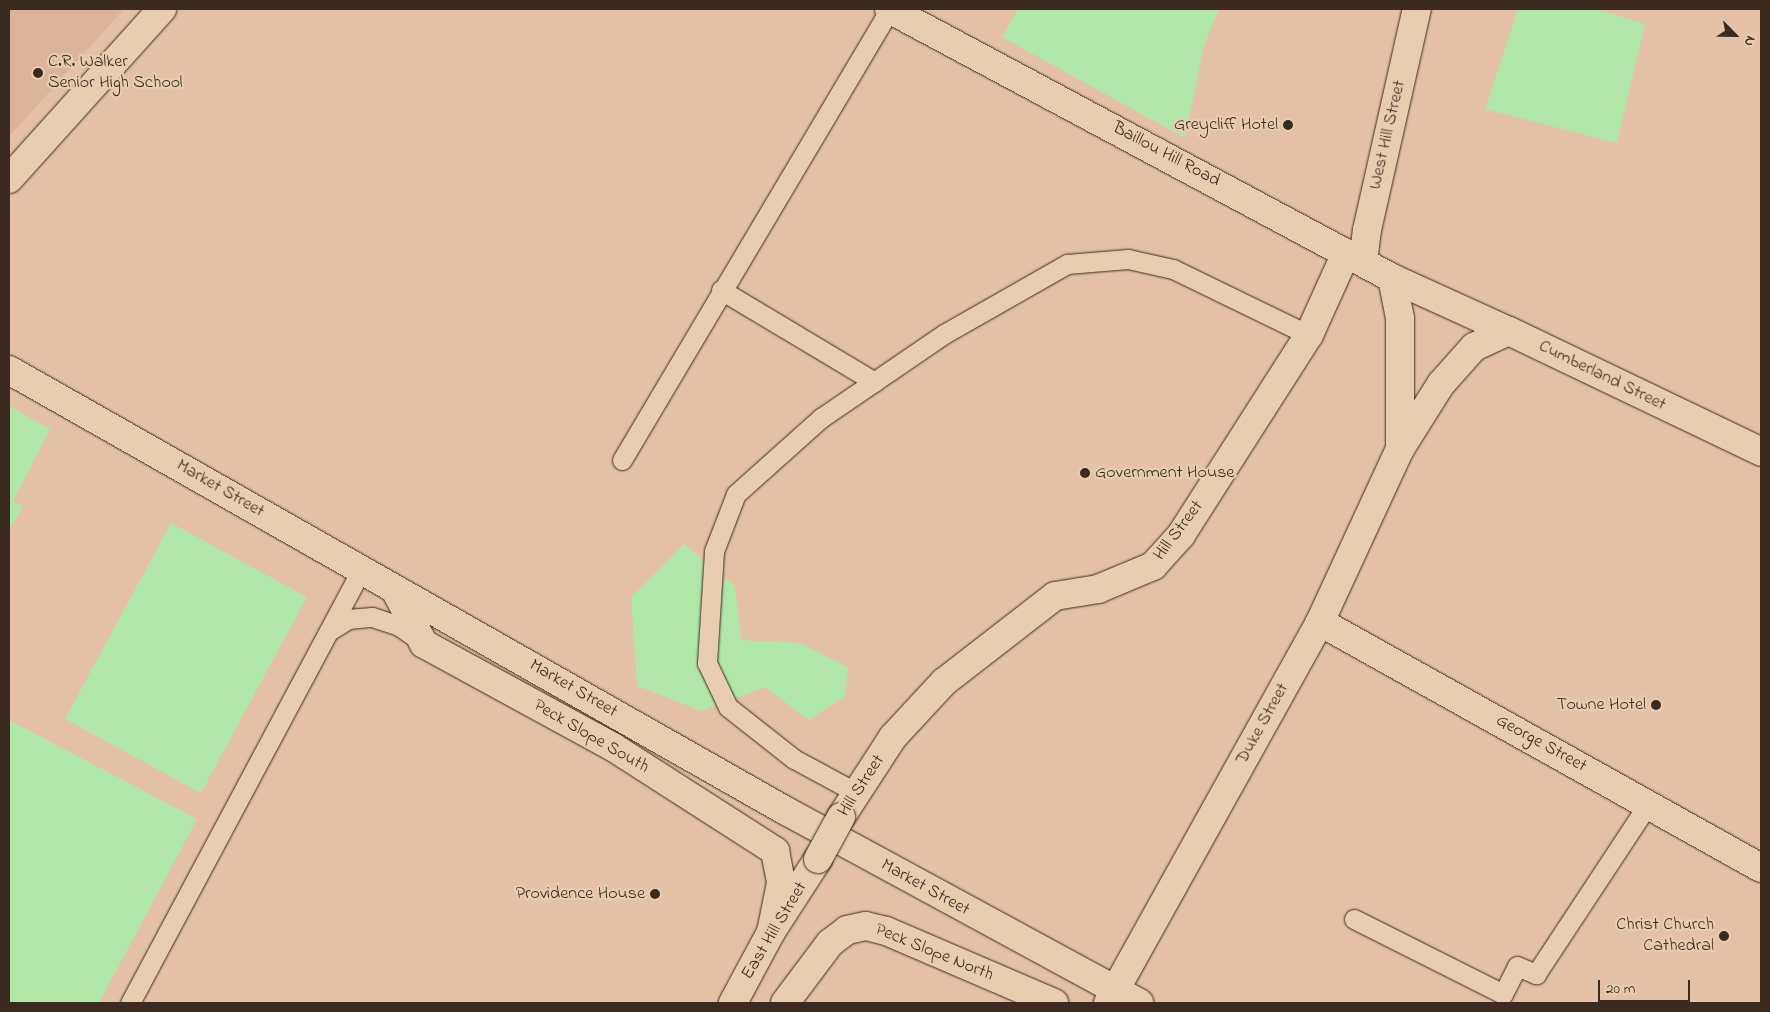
<!DOCTYPE html>
<html>
<head>
<meta charset="utf-8">
<style>
  body { margin:0 }
  #map { position:relative; width:1770px; height:1012px; overflow:hidden; background:#e5c2a7; font-family:"Indie Flower",sans-serif }
  div>[style] { position:absolute }
  [style*='--x'] { left:calc(var(--x)*1px); top:calc(var(--y)*1px); width:calc(var(--w)*1px); rotate:calc(var(--a)*1deg) }
  .built>* { inset:0; background:#dcb49b }
  .green>* { inset:0; background:#b1e7a9 }
  .roads { filter:drop-shadow(0 0 1px #3b2a1e) drop-shadow(0 0 1px #3b2a1e) }
  .service>* { height:19px; margin:-9.5px; padding:0 9.5px; transform-origin:9.5px; border-radius:9.5px; background:#e8cdb0 }
  .minor>* { height:28px; margin:-14px; padding:0 14px; transform-origin:14px; border-radius:14px; background:#e8cdb0 }
  .tertiary>* { height:28px; margin:-14px; padding:0 14px; transform-origin:14px; border-radius:14px; background:#e8cdb0 }
  .secondary>* { height:28px; margin:-14px; padding:0 14px; transform-origin:14px; border-radius:14px; background:#e8cdb0 }
  .primary>* { height:28px; margin:-14px; padding:0 14px; transform-origin:14px; border-radius:14px; background:#e8cdb0 }
  .trunk>* { height:28px; margin:-14px; padding:0 14px; transform-origin:14px; border-radius:14px; background:#e8cdb0 }
  .bridges { filter:drop-shadow(0 0 1px #3b2a1e) drop-shadow(0 0 1px #3b2a1e) }
  .minor-bridge>* { height:28px; margin:-14px; padding:0 14px; transform-origin:14px; border-radius:14px; background:#e8cdb0 }
  .dots>* { width:14px; height:14px; translate:-50% -50%; box-sizing:border-box; border:2px solid #e8cdb0; border-radius:50% }
  span { translate:-50% -50%; white-space:nowrap; text-align:center; line-height:1.15; -webkit-text-stroke:4.5px #e8cdb0; paint-order:stroke }
  .poi-label { font-size:18px; color:#3b2a1e }
  .left { translate:0 -50%; text-align:left }
  .right { translate:-100% -50%; text-align:right }
  .street-label { font-size:18px; color:#3b2a1e }
  .frame { position:absolute; inset:0; border:10px solid #3b2a1e; pointer-events:none }
  .north { position:absolute; left:1710px; top:10px; width:50px; height:50px; -webkit-text-stroke:4px #e8cdb0; paint-order:stroke; rotate:113deg; font-size:14px; font-weight:700; line-height:20px; text-align:center; color:#3b2a1e }
  .north::after { content:''; display:block; margin:auto; width:18px; height:22px; background:#3b2a1e; clip-path:polygon(50% 0,100% 100%,50% 72%,0 100%) }
  .scale { position:absolute; left:1598px; top:980px; width:92px; height:22px; box-sizing:border-box; border:2px solid #3b2a1e; border-top:0; padding-left:6px; font-size:15px; line-height:18px; white-space:nowrap; color:#3b2a1e; -webkit-text-stroke:4px #e8cdb0; paint-order:stroke }
</style>
</head>
<body>
<div id="map">
  <div class="built">
    <div style="clip-path:polygon(9px 9px,124px 9px,9px 137px)"></div>
  </div>
  <div class="green">
    <div style="clip-path:polygon(1018px 9px,1219px 9px,1204px 46px,1185px 138px,1002px 37px)"></div>
    <div style="clip-path:polygon(1518px 9px,1596px 9px,1645px 24px,1617px 143px,1485px 109px)"></div>
    <div style="clip-path:polygon(9px 406px,50px 429px,13px 501px,23px 506px,9px 530px)"></div>
    <div style="clip-path:polygon(171px 523px,307px 597px,201px 793px,65px 719px)"></div>
    <div style="clip-path:polygon(684px 544px,735px 586px,741px 640px,800px 643px,848px 667px,845px 696px,809px 720px,765px 687px,702px 711px,637px 686px,631px 597px)"></div>
    <div style="clip-path:polygon(9px 720px,197px 819px,99px 1003px,9px 1003px)"></div>
  </div>
  <div class="roads">
    <div class="service">
      <div style="--x:721;--y:290;--w:179;--a:30.9"></div>
      <div style="--x:622;--y:460;--w:525;--a:-59.28"></div>
      <div style="--x:329;--y:631;--w:22;--a:-32"></div>
      <div style="--x:348;--y:619;--w:24;--a:-5"></div>
      <div style="--x:372;--y:617;--w:28;--a:18"></div>
      <div style="--x:399;--y:626;--w:24;--a:35"></div>
      <div style="--x:857;--y:793;--w:72;--a:-151.6"></div>
      <div style="--x:794;--y:759;--w:84;--a:-141.8"></div>
      <div style="--x:728;--y:707;--w:49;--a:-115.5"></div>
      <div style="--x:707;--y:663;--w:112;--a:-86.4"></div>
      <div style="--x:714;--y:551;--w:61;--a:-68.9"></div>
      <div style="--x:736;--y:494;--w:114;--a:-41.8"></div>
      <div style="--x:821;--y:418;--w:149;--a:-34.3"></div>
      <div style="--x:944;--y:334;--w:142;--a:-29.6"></div>
      <div style="--x:1067;--y:264;--w:61;--a:-4.7"></div>
      <div style="--x:1128;--y:259;--w:46;--a:12.5"></div>
      <div style="--x:1173;--y:269;--w:151;--a:25.9"></div>
      <div style="--x:1354;--y:919;--w:167;--a:26.7"></div>
      <div style="--x:1503;--y:994;--w:31;--a:-63"></div>
      <div style="--x:1517;--y:966;--w:21;--a:23"></div>
      <div style="--x:1536;--y:974;--w:204;--a:-56.6"></div>
      <div style="--x:130;--y:1003;--w:490;--a:-61.9"></div>
    </div>
    <div class="minor">
      <div style="--x:9;--y:179;--w:229;--a:-48"></div>
      <div style="--x:1363;--y:262;--w:32;--a:-83"></div>
      <div style="--x:1367;--y:230;--w:227;--a:-77.3"></div>
      <div style="--x:841;--y:817;--w:95;--a:-57"></div>
      <div style="--x:893;--y:737;--w:75;--a:-47.2"></div>
      <div style="--x:944;--y:682;--w:140;--a:-37.8"></div>
      <div style="--x:1055;--y:596;--w:44;--a:-9.2"></div>
      <div style="--x:1098;--y:589;--w:60;--a:-22.7"></div>
      <div style="--x:1153;--y:566;--w:42;--a:-47.9"></div>
      <div style="--x:1181;--y:535;--w:237;--a:-57.4"></div>
      <div style="--x:1309;--y:335;--w:90;--a:-65.7"></div>
      <div style="--x:771;--y:932;--w:87;--a:-57.2"></div>
    </div>
    <div class="tertiary">
      <div style="--x:1320;--y:622;--w:505;--a:29.15"></div>
    </div>
    <div class="secondary">
      <div style="--x:395;--y:590;--w:61;--a:61.8"></div>
      <div style="--x:424;--y:644;--w:215;--a:28.6"></div>
      <div style="--x:613;--y:747;--w:193;--a:32.7"></div>
      <div style="--x:775;--y:851;--w:33;--a:79"></div>
      <div style="--x:781;--y:883;--w:50;--a:101.5"></div>
      <div style="--x:771;--y:932;--w:81;--a:118.2"></div>
      <div style="--x:785;--y:1003;--w:75;--a:-53.1"></div>
      <div style="--x:830;--y:943;--w:21;--a:-37"></div>
      <div style="--x:847;--y:930;--w:19;--a:-12"></div>
      <div style="--x:866;--y:926;--w:21;--a:14"></div>
      <div style="--x:886;--y:931;--w:183;--a:23.2"></div>
    </div>
    <div class="primary">
      <div style="--x:889;--y:9;--w:570;--a:28.14"></div>
      <div style="--x:1392;--y:278;--w:128;--a:24.4"></div>
      <div style="--x:1392;--y:278;--w:41;--a:78.7"></div>
      <div style="--x:1400;--y:318;--w:131;--a:90"></div>
      <div style="--x:9;--y:370;--w:893;--a:29.58"></div>
      <div style="--x:786;--y:811;--w:402;--a:28.5"></div>
    </div>
    <div class="trunk">
      <div style="--x:1108;--y:1003;--w:436;--a:-60.9"></div>
      <div style="--x:1320;--y:622;--w:191;--a:-65.2"></div>
      <div style="--x:1400;--y:449;--w:77;--a:-57.8"></div>
      <div style="--x:1441;--y:384;--w:50;--a:-48.3"></div>
      <div style="--x:1474;--y:347;--w:38;--a:-25"></div>
      <div style="--x:1509;--y:331;--w:280;--a:25.6"></div>
    </div>
  </div>
  <div class="bridges">
    <div class="minor-bridge">
      <div style="--x:818;--y:859;--w:48;--a:-61.3"></div>
    </div>
  </div>
  <div class="dots">
    <div style="left:38px;top:73px;background:#3b2a1e"></div>
    <div style="left:1288px;top:125px;background:#3b2a1e"></div>
    <div style="left:1085px;top:473px;background:#3b2a1e"></div>
    <div style="left:1656px;top:705px;background:#3b2a1e"></div>
    <div style="left:655px;top:894px;background:#3b2a1e"></div>
    <div style="left:1724px;top:936px;background:#3b2a1e"></div>
  </div>
  <div class="poi-label">
    <span class="left" style="left:48px;top:73px">C.R. Walker<br>Senior High School</span>
    <span class="right" style="left:1278px;top:125px">Greycliff Hotel</span>
    <span class="left" style="left:1095px;top:473px">Government House</span>
    <span class="right" style="left:1646px;top:705px">Towne Hotel</span>
    <span class="right" style="left:645px;top:894px">Providence House</span>
    <span class="right" style="left:1714px;top:936px">Christ Church<br>Cathedral</span>
  </div>
  <div class="street-label">
    <span style="left:1388px;top:135px;rotate:-77deg">West Hill Street</span>
    <span style="left:1166px;top:155px;rotate:28deg">Baillou Hill Road</span>
    <span style="left:1602px;top:376px;rotate:26deg">Cumberland Street</span>
    <span style="left:220px;top:489px;rotate:30deg">Market Street</span>
    <span style="left:1179px;top:531px;rotate:-53deg">Hill Street</span>
    <span style="left:573px;top:689px;rotate:30deg">Market Street</span>
    <span style="left:1263px;top:724px;rotate:-61deg">Duke Street</span>
    <span style="left:591px;top:737px;rotate:30deg">Peck Slope South</span>
    <span style="left:1541px;top:744px;rotate:29deg">George Street</span>
    <span style="left:862px;top:786px;rotate:-57deg">Hill Street</span>
    <span style="left:925px;top:888px;rotate:29deg">Market Street</span>
    <span style="left:775px;top:931px;rotate:-59deg">East Hill Street</span>
    <span style="left:934px;top:953px;rotate:22deg">Peck Slope North</span>
  </div>
  <div class="frame"></div>
  <div class="north">N</div>
  <div class="scale">20 m</div>
</div>
</body>
</html>
